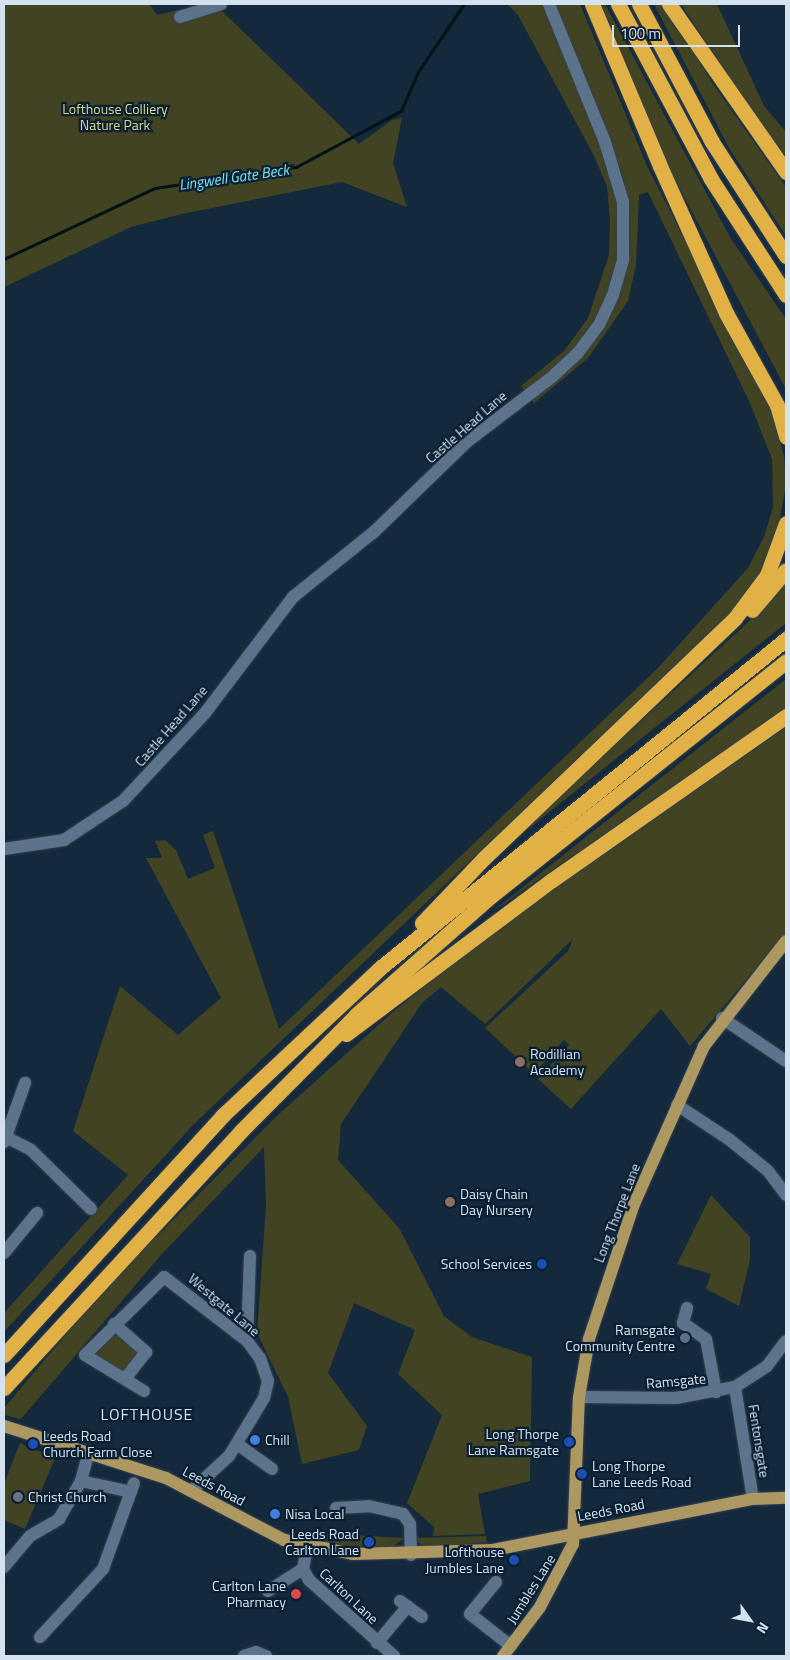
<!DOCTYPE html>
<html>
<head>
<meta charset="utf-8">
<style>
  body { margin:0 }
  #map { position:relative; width:790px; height:1660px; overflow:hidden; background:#15293d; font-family:"Titillium Web",sans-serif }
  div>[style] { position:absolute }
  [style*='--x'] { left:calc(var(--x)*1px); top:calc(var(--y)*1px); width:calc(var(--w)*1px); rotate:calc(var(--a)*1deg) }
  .green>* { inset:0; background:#414322 }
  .stream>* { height:2.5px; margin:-1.25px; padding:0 1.25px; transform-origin:1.25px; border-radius:1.25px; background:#011215 }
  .roads { filter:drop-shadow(0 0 1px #344354) drop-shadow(0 0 1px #344354) }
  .minor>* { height:12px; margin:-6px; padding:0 6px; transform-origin:6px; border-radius:6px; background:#5d738b }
  .major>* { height:12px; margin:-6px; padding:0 6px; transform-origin:6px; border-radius:6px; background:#ad9862 }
  .highway>* { height:15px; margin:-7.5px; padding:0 7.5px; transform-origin:7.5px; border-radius:7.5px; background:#e2b146 }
  .dots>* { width:14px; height:14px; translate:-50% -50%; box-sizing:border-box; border:2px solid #0b1f33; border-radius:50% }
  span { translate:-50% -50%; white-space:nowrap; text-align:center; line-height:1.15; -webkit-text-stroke:4.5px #0b1f33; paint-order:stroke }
  .park-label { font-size:14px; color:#d3d78a }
  .street-label { font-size:14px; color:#d4e1ef }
  .poi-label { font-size:14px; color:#d4e1ef }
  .left { translate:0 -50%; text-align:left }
  .right { translate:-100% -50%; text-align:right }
  .water-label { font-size:15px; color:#7de5f1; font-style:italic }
  .quarter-label { font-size:16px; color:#d4e1ef; letter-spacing:1px }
  .frame { position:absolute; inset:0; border:5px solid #d4e1ef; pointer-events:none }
  .north { position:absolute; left:725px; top:1595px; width:50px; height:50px; -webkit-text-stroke:4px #0b1f33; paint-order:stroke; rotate:122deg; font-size:14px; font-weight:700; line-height:20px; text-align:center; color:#d4e1ef }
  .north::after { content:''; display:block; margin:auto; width:18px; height:22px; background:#d4e1ef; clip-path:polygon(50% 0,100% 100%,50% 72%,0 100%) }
  .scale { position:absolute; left:612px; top:25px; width:128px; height:22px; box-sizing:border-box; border:2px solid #d4e1ef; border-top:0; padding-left:6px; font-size:15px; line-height:18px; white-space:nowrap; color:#d4e1ef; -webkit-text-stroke:4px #0b1f33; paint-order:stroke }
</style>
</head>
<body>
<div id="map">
  <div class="green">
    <div style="clip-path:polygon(4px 4px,149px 4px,157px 15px,183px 9px,222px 11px,359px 144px,392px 120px,402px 118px,393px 163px,407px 207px,342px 182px,182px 214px,131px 227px,4px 287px)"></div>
    <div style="clip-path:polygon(507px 4px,545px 4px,604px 149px,620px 204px,617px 259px,609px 294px,594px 324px,574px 352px,526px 392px,521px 386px,565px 350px,588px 318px,609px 255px,610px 221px,607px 186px,593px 154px,518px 15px)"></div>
    <div style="clip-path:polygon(555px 4px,580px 4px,647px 166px,769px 404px,784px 456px,786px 484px,776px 540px,763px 569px,733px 610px,193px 1125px,4px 1332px,4px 1313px,128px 1175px,73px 1131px,120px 986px,178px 1035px,221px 998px,146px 858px,162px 858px,155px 841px,165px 840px,176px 850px,188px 879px,215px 868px,203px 835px,213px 831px,279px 1029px,658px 668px,748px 568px,764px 537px,773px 507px,772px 459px,750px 403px,648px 192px,639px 195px,636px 265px,628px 301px,588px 358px,534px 403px,530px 397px,579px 357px,627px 262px,630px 233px,629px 202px,621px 171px)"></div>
    <div style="clip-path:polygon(599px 4px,605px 4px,731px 239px,786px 319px,786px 389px,671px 172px)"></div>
    <div style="clip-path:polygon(654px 4px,664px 4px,715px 87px,786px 187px,786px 236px,729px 148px)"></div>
    <div style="clip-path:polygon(681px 4px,717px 4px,764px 106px,786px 132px,786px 156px,745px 103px)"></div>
    <div style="clip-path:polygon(786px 582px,786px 623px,498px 853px,760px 611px)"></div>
    <div style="clip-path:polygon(786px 679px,786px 708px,489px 914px,596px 829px)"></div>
    <div style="clip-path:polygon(786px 727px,786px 933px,690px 1046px,661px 1009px,571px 1109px,538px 1079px,569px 1045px,564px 1040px,534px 1074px,485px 1028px,568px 951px,573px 939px,485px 1024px,441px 987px,422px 1003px,341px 1124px,338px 1160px,399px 1228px,444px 1316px,472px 1337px,532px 1357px,530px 1481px,478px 1494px,485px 1534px,433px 1536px,434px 1527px,407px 1503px,442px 1415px,398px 1374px,415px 1330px,354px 1303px,328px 1373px,367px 1426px,359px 1450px,302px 1464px,288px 1397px,257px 1333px,266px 1205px,264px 1147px,161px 1255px,21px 1419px,4px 1415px,4px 1408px,68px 1332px,146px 1247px,279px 1114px,394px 1011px,491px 933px)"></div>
    <div style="clip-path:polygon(711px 1195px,750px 1237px,750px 1260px,739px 1306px,706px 1289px,711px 1274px,677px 1264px)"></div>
    <div style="clip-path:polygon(111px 1335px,121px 1336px,139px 1351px,125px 1373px,95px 1355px)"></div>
    <div style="clip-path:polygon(20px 1443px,55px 1458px,25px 1529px,4px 1520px,4px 1484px)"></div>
    <div style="clip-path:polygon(316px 1533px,404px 1538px,391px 1548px,336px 1545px,324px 1542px)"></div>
    <div style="clip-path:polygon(486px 1536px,487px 1542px,424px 1548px,415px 1538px)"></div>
  </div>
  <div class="stream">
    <div style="--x:4;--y:259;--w:167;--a:-25.2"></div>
    <div style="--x:155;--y:188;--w:143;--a:-8.5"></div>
    <div style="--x:296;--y:167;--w:119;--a:-28.1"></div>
    <div style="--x:401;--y:111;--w:43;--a:-66.4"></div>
    <div style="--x:418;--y:72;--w:82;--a:-55.9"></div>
  </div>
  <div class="roads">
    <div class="minor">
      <div style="--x:180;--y:17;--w:43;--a:-17.6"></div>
      <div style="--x:4;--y:849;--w:61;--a:-8.5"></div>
      <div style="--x:64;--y:840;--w:71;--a:-33.5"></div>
      <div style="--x:123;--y:801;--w:120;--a:-47"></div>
      <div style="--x:205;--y:713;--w:146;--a:-52.8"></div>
      <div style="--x:293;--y:597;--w:105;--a:-38.8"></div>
      <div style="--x:375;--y:531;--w:129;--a:-44.1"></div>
      <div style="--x:468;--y:441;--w:106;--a:-37.3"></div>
      <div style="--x:552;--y:377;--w:34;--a:-43"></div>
      <div style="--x:577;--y:354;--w:36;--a:-53"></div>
      <div style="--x:599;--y:325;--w:33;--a:-65"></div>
      <div style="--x:613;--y:295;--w:37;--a:-74"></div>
      <div style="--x:623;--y:259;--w:57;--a:-90"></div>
      <div style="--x:623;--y:202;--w:63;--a:-106.7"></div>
      <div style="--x:605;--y:142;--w:149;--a:-112.1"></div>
      <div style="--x:722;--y:1018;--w:77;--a:33.9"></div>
      <div style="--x:677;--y:1105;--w:64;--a:33.4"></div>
      <div style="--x:730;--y:1140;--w:49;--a:39.2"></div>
      <div style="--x:768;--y:1171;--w:30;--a:53"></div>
      <div style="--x:4;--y:1136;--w:30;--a:27"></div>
      <div style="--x:31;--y:1150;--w:84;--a:44.5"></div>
      <div style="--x:4;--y:1142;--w:63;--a:-70.4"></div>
      <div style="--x:4;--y:1253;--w:52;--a:-50.5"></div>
      <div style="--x:687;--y:1308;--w:16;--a:105"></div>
      <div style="--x:683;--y:1323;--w:28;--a:35"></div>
      <div style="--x:706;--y:1339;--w:54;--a:79.3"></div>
      <div style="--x:114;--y:1324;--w:43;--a:41.2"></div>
      <div style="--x:146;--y:1352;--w:34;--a:128"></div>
      <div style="--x:247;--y:1341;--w:85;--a:-88"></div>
      <div style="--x:735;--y:1387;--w:113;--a:80.9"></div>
      <div style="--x:144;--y:1391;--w:69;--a:-148.6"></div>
      <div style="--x:85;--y:1355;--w:111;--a:-44.6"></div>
      <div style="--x:164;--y:1277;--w:105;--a:37.6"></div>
      <div style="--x:247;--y:1341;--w:21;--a:53"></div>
      <div style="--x:260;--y:1358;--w:24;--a:71"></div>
      <div style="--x:268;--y:1381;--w:17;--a:103"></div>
      <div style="--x:264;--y:1398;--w:68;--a:121.1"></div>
      <div style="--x:229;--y:1456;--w:50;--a:137.4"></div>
      <div style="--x:579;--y:1397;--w:97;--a:0.6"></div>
      <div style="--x:676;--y:1398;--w:60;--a:-10.6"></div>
      <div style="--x:735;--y:1387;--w:38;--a:-33"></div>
      <div style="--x:767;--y:1366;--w:31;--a:-53"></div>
      <div style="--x:237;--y:1444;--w:43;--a:35.5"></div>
      <div style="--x:89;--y:1451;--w:31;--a:105"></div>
      <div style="--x:81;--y:1481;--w:51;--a:12.4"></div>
      <div style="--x:336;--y:1508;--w:33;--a:-3"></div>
      <div style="--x:369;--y:1506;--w:35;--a:13"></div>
      <div style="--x:403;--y:1514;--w:12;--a:55"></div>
      <div style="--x:410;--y:1524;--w:31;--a:88"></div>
      <div style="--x:307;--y:1547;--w:22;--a:100"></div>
      <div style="--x:303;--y:1569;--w:13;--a:61"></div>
      <div style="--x:309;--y:1580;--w:114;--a:41.8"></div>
      <div style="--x:4;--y:1567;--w:40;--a:-50"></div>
      <div style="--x:30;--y:1536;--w:34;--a:-30"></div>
      <div style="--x:59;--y:1519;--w:44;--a:-59.9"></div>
      <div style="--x:496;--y:1582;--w:41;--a:129.1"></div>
      <div style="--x:470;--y:1614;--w:52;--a:38"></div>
      <div style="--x:268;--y:1591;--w:41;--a:-32.2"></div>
      <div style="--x:400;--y:1601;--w:27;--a:36"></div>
      <div style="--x:40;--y:1637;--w:93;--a:-47.2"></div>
      <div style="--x:103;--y:1569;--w:91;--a:-70.2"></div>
      <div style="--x:377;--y:1643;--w:48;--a:-50"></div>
      <div style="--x:244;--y:1656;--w:13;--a:-18"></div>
      <div style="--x:256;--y:1652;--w:11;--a:22"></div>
    </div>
    <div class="major">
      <div style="--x:4;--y:1426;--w:170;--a:17.8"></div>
      <div style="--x:166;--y:1478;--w:133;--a:27.7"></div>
      <div style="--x:284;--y:1540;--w:70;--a:11.5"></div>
      <div style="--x:353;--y:1554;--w:140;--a:-1.6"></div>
      <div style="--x:493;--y:1550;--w:265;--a:-11.1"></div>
      <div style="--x:753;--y:1499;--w:33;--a:-2"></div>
      <div style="--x:503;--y:1656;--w:61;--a:-52.9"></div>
      <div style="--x:540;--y:1607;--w:71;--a:-62.4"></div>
      <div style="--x:573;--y:1544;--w:147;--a:-87.7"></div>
      <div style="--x:579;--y:1397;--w:59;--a:-80.2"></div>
      <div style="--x:589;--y:1339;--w:142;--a:-71.6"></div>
      <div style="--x:634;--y:1204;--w:173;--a:-66.1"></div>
      <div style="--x:704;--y:1046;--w:133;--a:-52"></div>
    </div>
    <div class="highway">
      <div style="--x:592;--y:4;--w:176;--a:67.2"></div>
      <div style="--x:660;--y:166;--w:161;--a:65.8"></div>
      <div style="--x:726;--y:313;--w:105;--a:61"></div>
      <div style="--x:777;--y:405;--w:33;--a:74"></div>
      <div style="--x:618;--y:4;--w:198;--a:62"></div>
      <div style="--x:711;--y:179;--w:138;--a:57.1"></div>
      <div style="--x:639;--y:4;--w:156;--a:62.1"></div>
      <div style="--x:712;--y:142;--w:136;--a:57"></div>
      <div style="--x:669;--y:4;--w:205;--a:55.1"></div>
      <div style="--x:752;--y:610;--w:52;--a:-49.6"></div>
      <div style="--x:422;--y:923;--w:90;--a:-46.4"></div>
      <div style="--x:484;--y:858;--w:347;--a:-43.7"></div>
      <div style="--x:735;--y:618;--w:54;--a:-53.3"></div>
      <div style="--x:767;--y:575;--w:55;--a:-69.9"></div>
      <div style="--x:346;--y:1034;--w:257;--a:-36.8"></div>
      <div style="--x:552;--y:880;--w:286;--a:-35"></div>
      <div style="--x:4;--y:1355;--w:325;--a:-47.6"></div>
      <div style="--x:223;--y:1115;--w:215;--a:-43.1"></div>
      <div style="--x:380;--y:968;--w:523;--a:-39.02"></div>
      <div style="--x:4;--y:1388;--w:350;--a:-47.3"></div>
      <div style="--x:241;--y:1131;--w:165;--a:-45.2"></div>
      <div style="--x:357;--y:1014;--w:179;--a:-41.4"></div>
      <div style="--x:491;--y:896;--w:377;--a:-38.5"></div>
    </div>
  </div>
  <div class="dots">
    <div style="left:520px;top:1062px;background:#8d6e63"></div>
    <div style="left:450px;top:1202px;background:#8d6e63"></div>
    <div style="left:542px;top:1264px;background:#1a4fb4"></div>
    <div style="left:685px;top:1338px;background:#5c6f8a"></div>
    <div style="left:255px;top:1440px;background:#3f7fe0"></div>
    <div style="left:569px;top:1442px;background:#1a4fb4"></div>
    <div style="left:33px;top:1444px;background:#1a4fb4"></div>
    <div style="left:582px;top:1474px;background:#1a4fb4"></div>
    <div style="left:18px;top:1497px;background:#6b7280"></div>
    <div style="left:275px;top:1514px;background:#3f7fe0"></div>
    <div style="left:369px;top:1542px;background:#1a4fb4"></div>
    <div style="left:514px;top:1560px;background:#1a4fb4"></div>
    <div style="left:296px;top:1594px;background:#e0444e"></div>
  </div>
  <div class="park-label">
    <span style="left:115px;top:117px">Lofthouse Colliery<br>Nature Park</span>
  </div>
  <div class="street-label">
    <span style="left:466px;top:427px;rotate:-41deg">Castle Head Lane</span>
    <span style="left:171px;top:726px;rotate:-49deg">Castle Head Lane</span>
    <span style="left:617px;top:1213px;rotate:-69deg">Long Thorpe Lane</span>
    <span style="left:224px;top:1305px;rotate:40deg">Westgate Lane</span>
    <span style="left:676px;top:1381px;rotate:-5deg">Ramsgate</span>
    <span style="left:759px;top:1441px;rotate:81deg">Fentonsgate</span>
    <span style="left:214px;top:1486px;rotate:28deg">Leeds Road</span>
    <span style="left:611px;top:1510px;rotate:-11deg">Leeds Road</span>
    <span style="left:531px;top:1589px;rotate:-58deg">Jumbles Lane</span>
    <span style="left:349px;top:1596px;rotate:43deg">Carlton Lane</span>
  </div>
  <div class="poi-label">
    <span class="left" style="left:530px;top:1062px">Rodillian<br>Academy</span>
    <span class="left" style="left:460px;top:1202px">Daisy Chain<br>Day Nursery</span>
    <span class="right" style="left:532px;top:1264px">School Services</span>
    <span class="right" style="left:675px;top:1338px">Ramsgate<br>Community Centre</span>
    <span class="right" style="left:559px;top:1442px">Long Thorpe<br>Lane Ramsgate</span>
    <span class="left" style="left:43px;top:1444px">Leeds Road<br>Church Farm Close</span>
    <span class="left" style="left:265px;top:1440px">Chill</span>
    <span class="left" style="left:592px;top:1474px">Long Thorpe<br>Lane Leeds Road</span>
    <span class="left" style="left:28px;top:1497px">Christ Church</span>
    <span class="left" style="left:285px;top:1514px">Nisa Local</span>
    <span class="right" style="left:359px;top:1542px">Leeds Road<br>Carlton Lane</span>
    <span class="right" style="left:504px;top:1560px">Lofthouse<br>Jumbles Lane</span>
    <span class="right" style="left:286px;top:1594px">Carlton Lane<br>Pharmacy</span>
  </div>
  <div class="water-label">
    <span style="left:234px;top:177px;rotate:-8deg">Lingwell Gate Beck</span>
  </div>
  <div class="quarter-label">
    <span style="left:147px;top:1414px">LOFTHOUSE</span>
  </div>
  <div class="frame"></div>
  <div class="north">N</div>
  <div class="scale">100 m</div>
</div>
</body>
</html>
